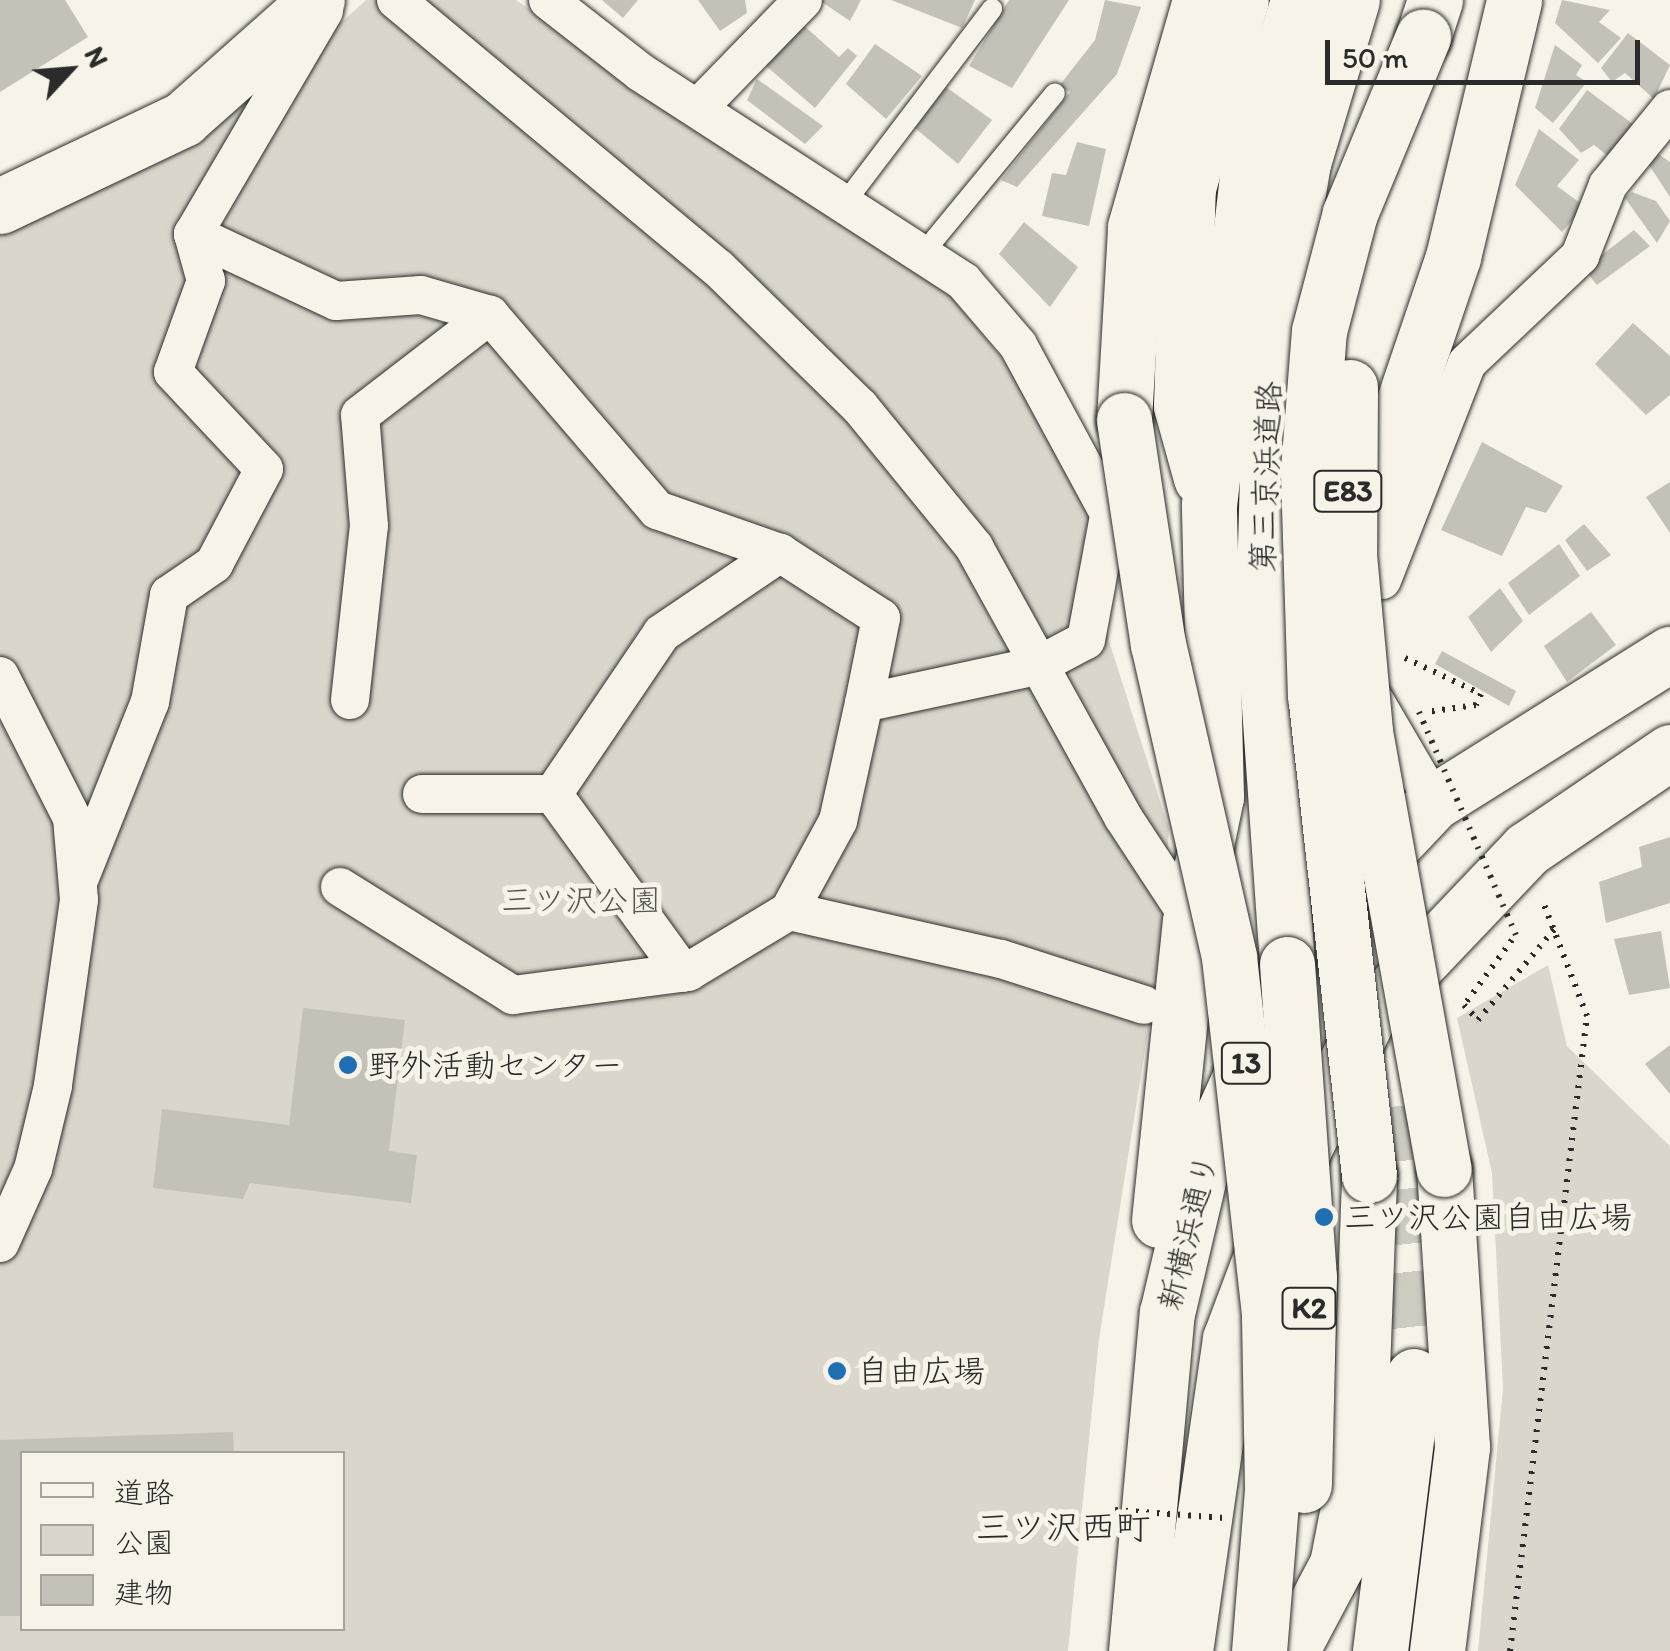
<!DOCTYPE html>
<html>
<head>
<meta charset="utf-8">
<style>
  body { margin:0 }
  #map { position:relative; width:1670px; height:1651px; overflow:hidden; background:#f7f3e8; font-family:Itim,"Klee One",sans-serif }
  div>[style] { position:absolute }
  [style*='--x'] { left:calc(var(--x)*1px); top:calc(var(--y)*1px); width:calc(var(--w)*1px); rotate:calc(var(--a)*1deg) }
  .green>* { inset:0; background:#dad6cc }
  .building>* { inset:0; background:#c4c1b9 }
  .highway-tunnel>* { height:55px; margin-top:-27.5px; transform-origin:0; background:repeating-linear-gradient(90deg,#cecbc2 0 55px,transparent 0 83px) }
  .path>* { height:6px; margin-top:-3px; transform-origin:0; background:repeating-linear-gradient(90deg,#2b2b2b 0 2.5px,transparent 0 10.5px) }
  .roads { filter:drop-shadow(0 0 2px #2b2b2b) drop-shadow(0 0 2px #2b2b2b) }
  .lane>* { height:20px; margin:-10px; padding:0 10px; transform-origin:10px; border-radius:10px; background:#f7f3e8 }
  .street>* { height:38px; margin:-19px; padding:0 19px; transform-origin:19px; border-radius:19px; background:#f7f3e8 }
  .secondary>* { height:55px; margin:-27.5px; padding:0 27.5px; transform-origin:27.5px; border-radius:27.5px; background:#f7f3e8 }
  .primary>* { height:55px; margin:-27.5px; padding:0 27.5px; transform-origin:27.5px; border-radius:27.5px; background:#f7f3e8 }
  .highway>* { height:55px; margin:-27.5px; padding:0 27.5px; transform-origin:27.5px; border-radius:27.5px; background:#f7f3e8 }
  .path-bridge>* { height:6px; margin-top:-3px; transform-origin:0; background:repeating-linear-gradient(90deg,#2b2b2b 0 2.5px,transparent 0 10.5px) }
  .bridges { filter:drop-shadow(0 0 2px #2b2b2b) drop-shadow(0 0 2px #2b2b2b) }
  .highway-bridge>* { height:55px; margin:-27.5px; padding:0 27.5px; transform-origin:27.5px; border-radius:27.5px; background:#f7f3e8 }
  .dots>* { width:28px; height:28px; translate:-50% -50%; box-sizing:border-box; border:5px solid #f7f3e8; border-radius:50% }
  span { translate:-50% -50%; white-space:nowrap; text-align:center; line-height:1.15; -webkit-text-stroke:10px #f7f3e8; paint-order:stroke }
  .shield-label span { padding:2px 8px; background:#f7f3e8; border:2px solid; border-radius:8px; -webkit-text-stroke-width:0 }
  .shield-label { font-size:30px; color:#2b2b2b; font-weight:700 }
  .street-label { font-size:32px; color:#2b2b2b }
  .park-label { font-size:32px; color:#575653 }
  .poi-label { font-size:32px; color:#2b2b2b }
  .left { translate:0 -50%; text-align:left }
  .neighbourhood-label { font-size:35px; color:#2b2b2b }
  .legend { position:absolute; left:20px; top:1451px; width:325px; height:180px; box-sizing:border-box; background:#f7f3e8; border:2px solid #a5a39c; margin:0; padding:12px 18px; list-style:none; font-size:30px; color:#2b2b2b }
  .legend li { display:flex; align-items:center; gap:20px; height:50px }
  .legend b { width:50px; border:2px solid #a5a39c }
  .north { position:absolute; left:20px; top:20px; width:100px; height:100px; -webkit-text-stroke:8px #f7f3e8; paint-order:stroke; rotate:64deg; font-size:28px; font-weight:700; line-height:40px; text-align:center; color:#2b2b2b }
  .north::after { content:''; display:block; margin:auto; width:35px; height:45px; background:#2b2b2b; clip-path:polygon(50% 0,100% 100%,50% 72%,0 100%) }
  .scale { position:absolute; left:1325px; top:40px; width:315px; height:45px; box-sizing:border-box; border:5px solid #2b2b2b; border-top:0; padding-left:12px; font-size:30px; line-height:35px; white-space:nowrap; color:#2b2b2b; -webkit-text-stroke:8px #f7f3e8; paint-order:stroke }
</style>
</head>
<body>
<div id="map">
  <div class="green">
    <div style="clip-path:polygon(evenodd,366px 0,516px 0,953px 298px,1009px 367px,1095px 524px,1109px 641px,1169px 829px,1160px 956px,1099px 1339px,1068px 1651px,0 1651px,0 205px,288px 71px,366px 0,22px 1454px,342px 1454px,342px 1628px,22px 1628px,22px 1454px)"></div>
    <div style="clip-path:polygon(1548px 965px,1567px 1046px,1670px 1146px,1670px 1651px,1478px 1651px,1503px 1388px,1492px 1173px,1457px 1018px)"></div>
  </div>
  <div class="building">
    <div style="clip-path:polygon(0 0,65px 0,88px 37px,0 92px)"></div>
    <div style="clip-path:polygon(602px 0,638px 0,623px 18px)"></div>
    <div style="clip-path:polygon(698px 0,745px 0,747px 13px,720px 31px)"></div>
    <div style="clip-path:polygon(819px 0,861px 0,850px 21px)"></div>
    <div style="clip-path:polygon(891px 0,975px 0,962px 28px)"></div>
    <div style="clip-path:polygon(1009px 0,1069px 0,1012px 88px,969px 66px)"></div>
    <div style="clip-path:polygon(1105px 0,1141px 7px,1117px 74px,1017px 187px,1001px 180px,1070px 92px,1059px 86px,1095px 40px)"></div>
    <div style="clip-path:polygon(1562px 0,1610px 10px,1599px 22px,1621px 38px,1598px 63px,1555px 23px)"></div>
    <div style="clip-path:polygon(800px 22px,839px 57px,848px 48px,857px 56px,815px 108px,766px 66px)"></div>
    <div style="clip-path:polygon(1628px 33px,1670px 65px,1654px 99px,1625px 73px,1612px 82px,1601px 68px)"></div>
    <div style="clip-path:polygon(875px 44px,922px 76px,886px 119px,846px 84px)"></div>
    <div style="clip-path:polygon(1555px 45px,1582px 65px,1576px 75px,1587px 82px,1553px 123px,1535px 108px)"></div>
    <div style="clip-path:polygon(757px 79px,823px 126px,805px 144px,747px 100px)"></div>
    <div style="clip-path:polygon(946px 87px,992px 120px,958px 164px,915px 128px)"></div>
    <div style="clip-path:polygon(1587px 90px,1633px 124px,1608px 156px,1594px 145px,1581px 153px,1559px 129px)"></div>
    <div style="clip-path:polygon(1539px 129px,1579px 160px,1557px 186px,1584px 206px,1562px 232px,1515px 185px)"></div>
    <div style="clip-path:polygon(1077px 142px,1106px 149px,1089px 226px,1042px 216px,1052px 173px,1066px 175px)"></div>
    <div style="clip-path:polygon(1656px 152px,1670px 162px,1670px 197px,1647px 162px)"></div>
    <div style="clip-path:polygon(1632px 192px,1656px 201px,1670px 221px,1657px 243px,1625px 198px)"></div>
    <div style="clip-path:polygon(1024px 222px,1078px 267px,1050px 307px,999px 254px)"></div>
    <div style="clip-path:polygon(1634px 230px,1650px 246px,1597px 285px,1584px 269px)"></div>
    <div style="clip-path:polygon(1633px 323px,1670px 356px,1670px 395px,1646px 415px,1595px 364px)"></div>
    <div style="clip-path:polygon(1482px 442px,1563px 486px,1546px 513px,1526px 507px,1502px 556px,1441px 530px)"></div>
    <div style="clip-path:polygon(1670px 482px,1670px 533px,1646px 497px)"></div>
    <div style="clip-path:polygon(1584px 524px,1611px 555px,1587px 571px,1565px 540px)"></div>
    <div style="clip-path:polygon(1559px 544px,1580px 576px,1529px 615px,1508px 583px)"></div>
    <div style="clip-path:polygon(1500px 588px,1523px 621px,1491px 652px,1468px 617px)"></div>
    <div style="clip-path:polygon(1591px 612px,1616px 645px,1567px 682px,1544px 646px)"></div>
    <div style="clip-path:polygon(1442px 651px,1516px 691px,1509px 706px,1435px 664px)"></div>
    <div style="clip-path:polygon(1670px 837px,1670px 903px,1606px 923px,1599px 882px,1642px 867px,1639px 847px)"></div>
    <div style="clip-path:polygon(1661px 931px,1670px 988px,1629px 995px,1614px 939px)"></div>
    <div style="clip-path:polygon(303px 1008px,405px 1020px,389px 1151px,417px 1155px,411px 1203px,250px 1183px,243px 1199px,153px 1188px,162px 1109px,289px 1125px)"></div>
    <div style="clip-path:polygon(1670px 1045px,1670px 1094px,1645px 1064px)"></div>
    <div style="clip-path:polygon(233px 1432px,234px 1454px,22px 1454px,22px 1616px,0 1616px,0 1440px)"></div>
  </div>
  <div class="highway-tunnel">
    <div style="--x:1385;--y:1107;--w:271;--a:83.8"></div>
  </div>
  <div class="path">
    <div style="--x:1405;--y:658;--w:84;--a:25.3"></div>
    <div style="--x:1481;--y:694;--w:12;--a:114"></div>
    <div style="--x:1476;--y:705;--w:50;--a:172"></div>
    <div style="--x:1512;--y:940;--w:81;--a:126.4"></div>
    <div style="--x:1464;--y:1005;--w:21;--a:47"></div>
    <div style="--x:1478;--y:1020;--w:124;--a:-49.9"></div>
    <div style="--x:1510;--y:1651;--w:640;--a:-83.09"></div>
    <div style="--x:1587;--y:1016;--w:122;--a:-111.1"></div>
  </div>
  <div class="roads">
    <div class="lane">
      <div style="--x:847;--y:200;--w:240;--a:-52.8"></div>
      <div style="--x:920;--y:257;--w:212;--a:-50.5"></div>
    </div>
    <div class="street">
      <div style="--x:396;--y:0;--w:420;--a:39.8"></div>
      <div style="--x:719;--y:269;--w:197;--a:44.4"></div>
      <div style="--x:860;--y:407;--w:181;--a:50.8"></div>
      <div style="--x:974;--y:547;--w:308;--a:61.1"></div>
      <div style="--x:1123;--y:817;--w:136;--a:56.7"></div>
      <div style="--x:548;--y:0;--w:117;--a:38"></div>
      <div style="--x:640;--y:72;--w:386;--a:32.9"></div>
      <div style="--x:964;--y:282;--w:83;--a:49.4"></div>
      <div style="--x:1018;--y:345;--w:210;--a:61.6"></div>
      <div style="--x:324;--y:11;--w:259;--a:120.4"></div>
      <div style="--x:193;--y:234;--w:158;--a:25.1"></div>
      <div style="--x:336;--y:301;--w:85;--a:-4"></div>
      <div style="--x:421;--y:295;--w:72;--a:16.2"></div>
      <div style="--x:490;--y:315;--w:257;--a:49.4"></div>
      <div style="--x:657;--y:510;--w:130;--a:19.3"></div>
      <div style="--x:780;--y:553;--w:120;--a:32.8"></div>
      <div style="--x:881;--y:618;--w:87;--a:101.3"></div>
      <div style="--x:864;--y:703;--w:177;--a:-12.1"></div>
      <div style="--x:1037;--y:666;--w:55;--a:-28"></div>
      <div style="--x:1086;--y:640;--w:132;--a:-79.5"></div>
      <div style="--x:699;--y:107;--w:149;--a:-45.8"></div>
      <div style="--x:1382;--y:580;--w:233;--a:-68.6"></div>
      <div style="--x:1467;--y:363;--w:156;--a:-43.4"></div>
      <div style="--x:1580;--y:256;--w:76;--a:-68.5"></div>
      <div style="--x:1608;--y:185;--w:98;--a:-50.8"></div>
      <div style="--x:0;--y:676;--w:159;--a:63.1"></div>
      <div style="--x:72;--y:818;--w:82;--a:85.1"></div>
      <div style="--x:79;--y:900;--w:188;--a:98"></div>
      <div style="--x:53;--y:1086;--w:85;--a:103.5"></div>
      <div style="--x:33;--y:1169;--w:81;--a:114"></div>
      <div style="--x:350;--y:700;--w:175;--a:-83.8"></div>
      <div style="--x:369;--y:526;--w:111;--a:-94.6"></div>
      <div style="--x:360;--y:415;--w:164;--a:-37.6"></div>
      <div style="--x:1375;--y:701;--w:117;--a:59.7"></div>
      <div style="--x:422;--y:794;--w:131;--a:0"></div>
      <div style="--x:553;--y:794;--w:194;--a:-55.9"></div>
      <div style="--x:662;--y:633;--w:143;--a:-34.1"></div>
      <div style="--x:553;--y:794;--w:221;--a:54"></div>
      <div style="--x:79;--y:880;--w:192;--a:-68.3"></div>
      <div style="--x:150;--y:702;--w:109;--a:-79.9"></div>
      <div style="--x:169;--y:595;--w:55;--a:-34.6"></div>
      <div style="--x:214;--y:564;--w:107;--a:-62.2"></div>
      <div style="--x:264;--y:469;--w:133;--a:-133.2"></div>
      <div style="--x:173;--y:372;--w:97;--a:-70.1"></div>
      <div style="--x:206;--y:281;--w:49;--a:-105.5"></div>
      <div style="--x:340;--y:887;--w:204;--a:32"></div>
      <div style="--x:513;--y:995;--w:177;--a:-7.5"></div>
      <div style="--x:688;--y:972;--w:118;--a:-31.1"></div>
      <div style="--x:789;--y:911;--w:102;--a:-61.4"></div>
      <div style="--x:838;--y:821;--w:121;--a:-77.6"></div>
      <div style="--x:789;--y:911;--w:217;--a:12.8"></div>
      <div style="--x:1001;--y:959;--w:150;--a:17.8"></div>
    </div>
    <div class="secondary">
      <div style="--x:0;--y:206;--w:203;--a:-25.4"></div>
      <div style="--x:183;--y:119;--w:179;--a:-41.6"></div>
    </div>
    <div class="primary">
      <div style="--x:1359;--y:881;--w:109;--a:-46.5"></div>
      <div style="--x:1434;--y:802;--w:279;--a:-32.1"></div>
      <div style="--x:1295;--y:1167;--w:169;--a:-64"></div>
      <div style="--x:1369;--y:1015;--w:229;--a:-46.4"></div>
      <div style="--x:1527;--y:849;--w:173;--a:-34.1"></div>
      <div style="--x:1159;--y:1220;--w:300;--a:-84.1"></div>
      <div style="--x:1136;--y:1651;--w:339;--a:-84.8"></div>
      <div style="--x:1167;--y:1313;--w:158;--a:-76.8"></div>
      <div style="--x:1203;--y:1159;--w:114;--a:-65.7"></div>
      <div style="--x:1185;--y:1651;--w:315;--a:-81.8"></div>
      <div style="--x:1230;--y:1339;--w:103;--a:-69.4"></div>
    </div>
    <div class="highway">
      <div style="--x:1423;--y:37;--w:39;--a:-72"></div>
      <div style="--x:1124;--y:420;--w:193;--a:-86.7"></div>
      <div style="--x:1135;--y:227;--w:236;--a:-74"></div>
      <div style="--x:1201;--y:478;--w:75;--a:-105.5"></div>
      <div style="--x:1181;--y:406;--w:218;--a:-88.2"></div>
      <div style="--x:1188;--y:188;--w:195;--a:-74.3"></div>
      <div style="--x:1364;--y:566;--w:117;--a:-78.7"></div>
      <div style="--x:1387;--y:451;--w:205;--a:-71.2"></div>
      <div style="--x:1453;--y:257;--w:264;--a:-76.6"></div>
      <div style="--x:1190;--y:922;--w:128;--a:-78.3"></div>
      <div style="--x:1216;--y:797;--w:292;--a:-91.4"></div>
      <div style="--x:1209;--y:505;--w:340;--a:-83.4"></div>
      <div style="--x:1248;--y:167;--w:174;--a:-73.3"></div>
      <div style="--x:1287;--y:964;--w:347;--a:-94"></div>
      <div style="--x:1263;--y:618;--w:256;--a:-88.4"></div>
      <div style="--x:1270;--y:362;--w:202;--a:-80.6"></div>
      <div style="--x:1303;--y:163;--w:170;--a:-73.3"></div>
      <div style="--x:1291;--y:1651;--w:98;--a:-62.1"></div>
      <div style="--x:1337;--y:1564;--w:114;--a:-78.9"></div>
      <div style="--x:1359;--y:1452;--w:277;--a:-87.9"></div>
      <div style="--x:1380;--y:1651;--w:277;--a:-83"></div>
      <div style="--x:1437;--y:1651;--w:206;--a:-83"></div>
      <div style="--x:1462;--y:1447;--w:279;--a:-93.7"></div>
    </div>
  </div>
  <div class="path-bridge">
    <div style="--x:1419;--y:712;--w:243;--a:66.5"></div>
    <div style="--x:1115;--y:1510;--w:110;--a:4.2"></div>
  </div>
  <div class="bridges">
    <div class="highway-bridge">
      <div style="--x:1350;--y:387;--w:168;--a:90.3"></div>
      <div style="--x:1349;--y:555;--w:178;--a:84.8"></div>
      <div style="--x:1365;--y:732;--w:444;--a:79.8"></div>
      <div style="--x:1124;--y:420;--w:227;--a:81.4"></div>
      <div style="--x:1158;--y:644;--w:321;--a:77.2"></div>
      <div style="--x:1229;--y:957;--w:361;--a:83.6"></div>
      <div style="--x:1269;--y:1316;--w:174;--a:89"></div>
      <div style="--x:1272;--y:1490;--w:162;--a:94.6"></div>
      <div style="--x:1287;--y:964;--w:314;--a:86"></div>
      <div style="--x:1309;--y:1277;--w:208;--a:91.4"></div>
      <div style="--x:1369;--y:1175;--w:481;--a:-96.4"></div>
      <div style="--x:1315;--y:697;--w:227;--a:-91.8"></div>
      <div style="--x:1308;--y:470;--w:139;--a:-85.5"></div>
      <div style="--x:1319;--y:331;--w:122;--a:-75.3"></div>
      <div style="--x:1350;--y:213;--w:191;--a:-67.5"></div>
    </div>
  </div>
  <div class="dots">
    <div style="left:348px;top:1065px;background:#1f6fb2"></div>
    <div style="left:1324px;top:1217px;background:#1f6fb2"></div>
    <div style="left:837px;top:1371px;background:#1f6fb2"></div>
  </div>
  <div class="shield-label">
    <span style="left:1348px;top:491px">E83</span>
    <span style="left:1246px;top:1063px">13</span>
    <span style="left:1309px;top:1308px">K2</span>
  </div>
  <div class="street-label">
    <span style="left:1266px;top:477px;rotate:-88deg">第三京浜道路</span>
    <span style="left:1188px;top:1232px;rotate:-76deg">新横浜通り</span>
  </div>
  <div class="park-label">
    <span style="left:581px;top:900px">三ツ沢公園</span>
  </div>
  <div class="poi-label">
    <span class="left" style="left:368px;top:1065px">野外活動センター</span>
    <span class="left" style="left:1344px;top:1217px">三ツ沢公園自由広場</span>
    <span class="left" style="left:857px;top:1371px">自由広場</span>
  </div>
  <div class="neighbourhood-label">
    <span style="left:1063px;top:1527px">三ツ沢西町</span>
  </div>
  <ul class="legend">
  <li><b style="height:12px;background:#f7f3e8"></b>道路</li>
  <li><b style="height:28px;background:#dad6cc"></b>公園</li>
  <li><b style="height:28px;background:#c4c1b9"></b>建物</li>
  </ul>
  <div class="north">N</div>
  <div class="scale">50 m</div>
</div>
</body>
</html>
